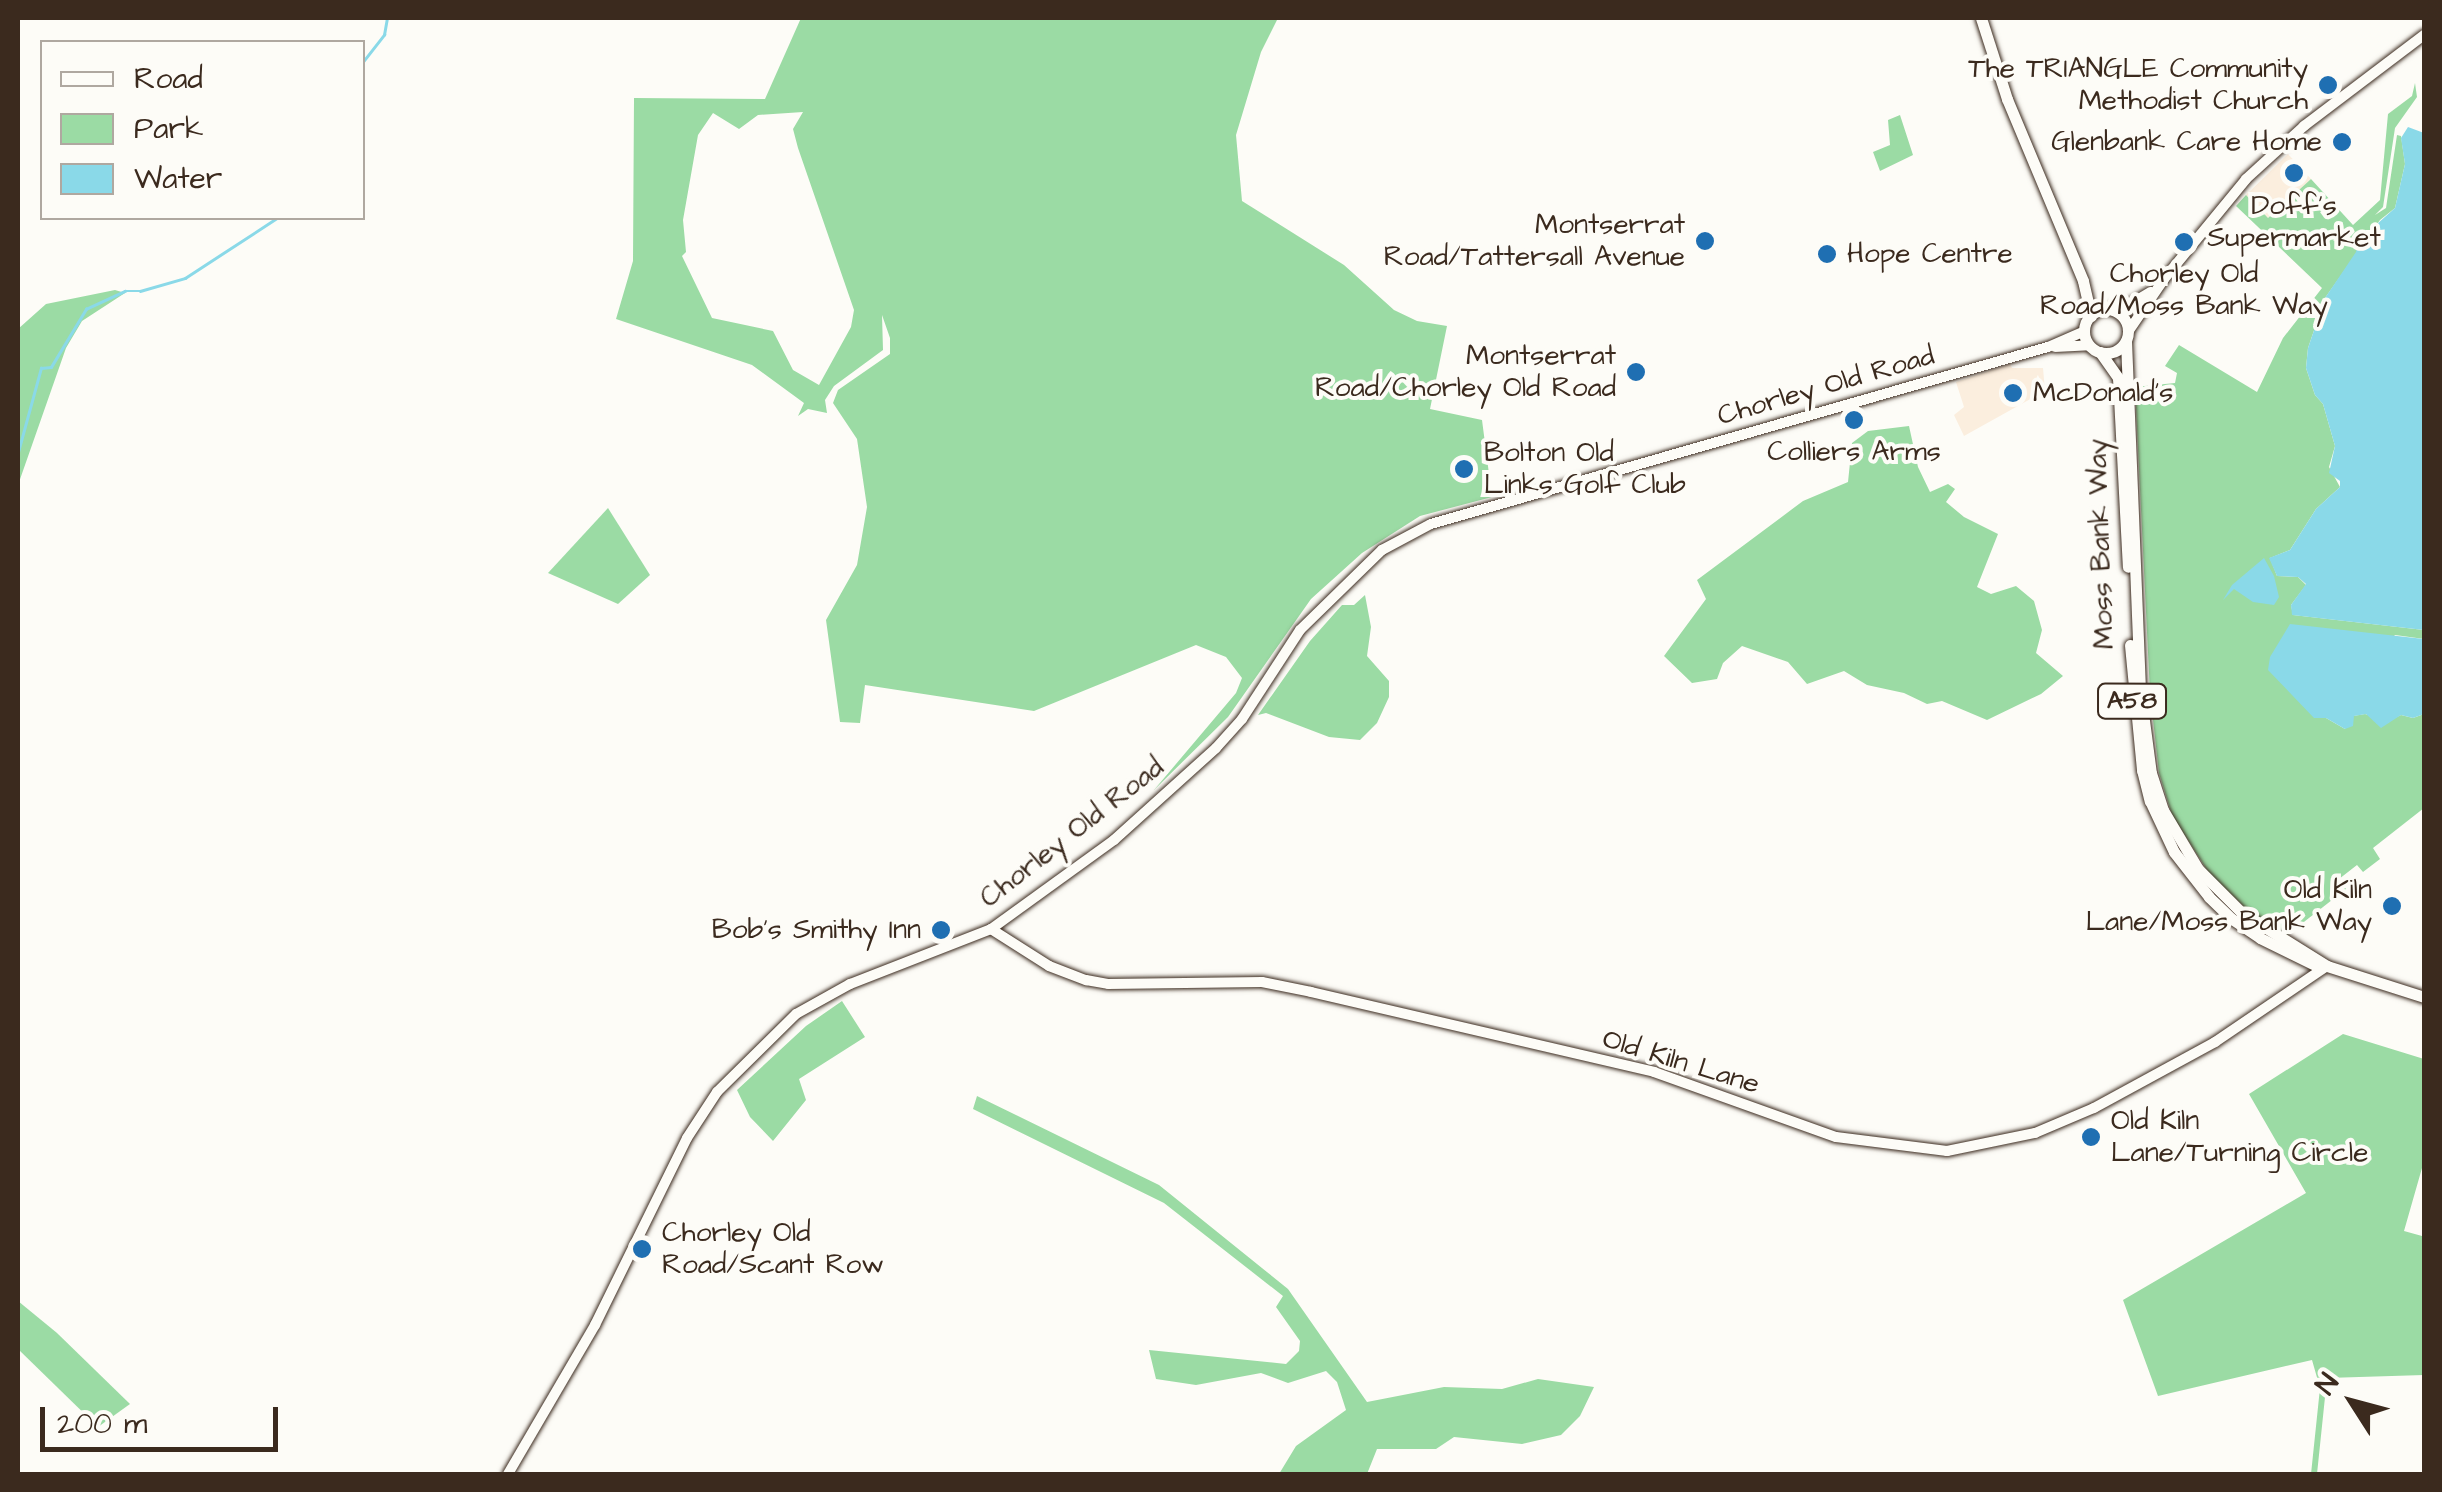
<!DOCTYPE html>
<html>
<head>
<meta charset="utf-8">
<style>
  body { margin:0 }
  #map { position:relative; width:2442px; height:1492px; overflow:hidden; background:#fdfcf7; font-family:"Architects Daughter",sans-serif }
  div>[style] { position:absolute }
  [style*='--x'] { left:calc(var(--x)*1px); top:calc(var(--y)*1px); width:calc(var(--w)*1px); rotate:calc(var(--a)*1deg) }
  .built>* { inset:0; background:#fbeede }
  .green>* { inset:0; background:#9bdba4 }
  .water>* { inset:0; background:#8ad9e8 }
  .stream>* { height:2.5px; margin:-1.25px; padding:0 1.25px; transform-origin:1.25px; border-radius:1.25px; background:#8ad9e8 }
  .roads { filter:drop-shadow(0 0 2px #3b2a1e) drop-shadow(0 0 2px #3b2a1e) }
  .major>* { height:10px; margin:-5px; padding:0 5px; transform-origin:5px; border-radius:5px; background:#fdfcf7 }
  .highway>* { height:11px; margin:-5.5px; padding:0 5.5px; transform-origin:5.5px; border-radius:5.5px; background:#fdfcf7 }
  .highway>.ring { margin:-5.5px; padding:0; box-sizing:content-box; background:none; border:11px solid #fdfcf7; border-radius:50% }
  .dots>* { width:28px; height:28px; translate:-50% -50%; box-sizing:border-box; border:5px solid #fdfcf7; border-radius:50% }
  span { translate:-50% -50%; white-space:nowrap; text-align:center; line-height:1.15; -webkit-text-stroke:8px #fdfcf7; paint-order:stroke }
  .shield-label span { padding:2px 8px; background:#fdfcf7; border:2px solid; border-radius:8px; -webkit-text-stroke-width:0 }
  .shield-label { font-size:25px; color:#3b2a1e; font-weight:700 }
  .poi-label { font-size:28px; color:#3b2a1e }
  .right { translate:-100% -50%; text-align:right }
  .left { translate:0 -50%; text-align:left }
  .street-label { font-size:28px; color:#3b2a1e }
  .frame { position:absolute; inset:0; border:20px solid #3b2a1e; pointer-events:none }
  .legend { position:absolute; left:40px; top:40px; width:325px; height:180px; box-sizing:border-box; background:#fdfcf7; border:2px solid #afa8a0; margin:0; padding:12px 18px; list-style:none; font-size:30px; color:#3b2a1e }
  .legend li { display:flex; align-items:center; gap:20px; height:50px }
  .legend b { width:50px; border:2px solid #afa8a0 }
  .north { position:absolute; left:2302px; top:1352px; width:100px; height:100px; -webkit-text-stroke:8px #fdfcf7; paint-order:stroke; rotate:306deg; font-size:28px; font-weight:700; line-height:40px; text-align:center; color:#3b2a1e }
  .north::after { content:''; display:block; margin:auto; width:35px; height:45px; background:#3b2a1e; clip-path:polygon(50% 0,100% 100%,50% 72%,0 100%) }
  .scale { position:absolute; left:40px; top:1407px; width:238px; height:45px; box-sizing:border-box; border:5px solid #3b2a1e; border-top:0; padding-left:12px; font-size:30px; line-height:35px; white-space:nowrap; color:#3b2a1e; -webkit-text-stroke:8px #fdfcf7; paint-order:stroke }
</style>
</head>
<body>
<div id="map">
  <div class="built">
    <div style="clip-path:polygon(2288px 154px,2311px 179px,2268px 218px,2246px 195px)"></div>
    <div style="clip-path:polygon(2010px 364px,2012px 368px,2043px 368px,2045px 391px,1964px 436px,1954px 415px,1964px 407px,1956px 382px)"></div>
  </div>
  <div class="green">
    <div style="clip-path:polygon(evenodd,801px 18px,1278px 18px,1261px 52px,1236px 135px,1242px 201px,1344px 265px,1394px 310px,1417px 321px,1447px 326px,1430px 409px,1482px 420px,1492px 497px,1420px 516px,1362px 553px,1311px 599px,1228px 717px,1154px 790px,1236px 693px,1242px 678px,1226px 657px,1196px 645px,1034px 711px,865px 685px,860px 723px,840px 722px,826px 620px,857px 565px,867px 507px,857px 439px,833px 403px,838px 390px,890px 354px,890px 338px,882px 315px,883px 350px,834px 386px,825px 400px,827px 413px,808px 409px,798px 416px,804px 403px,752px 365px,616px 319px,633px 261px,634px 98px,765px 99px,801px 18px,803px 112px,793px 129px,798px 148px,854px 310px,851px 327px,819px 385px,793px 370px,773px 331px,712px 318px,682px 256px,686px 252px,683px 220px,698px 135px,713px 113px,739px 129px,758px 115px,803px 112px)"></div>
    <div style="clip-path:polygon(2415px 83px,2417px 97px,2395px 128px,2383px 207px,2375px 215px,2386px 208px,2397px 135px,2401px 136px,2405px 164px,2395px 208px,2380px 220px,2325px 298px,2308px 348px,2306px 368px,2315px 395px,2323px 404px,2335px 446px,2329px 467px,2340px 487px,2316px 509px,2290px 550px,2270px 558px,2277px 576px,2298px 577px,2306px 585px,2291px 605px,2293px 615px,2424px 630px,2424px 639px,2395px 635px,2326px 718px,2345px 729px,2353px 716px,2365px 714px,2388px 721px,2401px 715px,2413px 718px,2424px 714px,2424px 808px,2373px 848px,2380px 859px,2363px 872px,2357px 865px,2339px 879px,2346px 889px,2286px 936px,2255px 917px,2209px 873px,2172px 815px,2159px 773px,2150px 693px,2135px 387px,2175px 383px,2177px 373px,2165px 366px,2179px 345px,2257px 392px,2283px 338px,2322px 288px,2236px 206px,2246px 195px,2268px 218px,2311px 179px,2353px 225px,2380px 200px,2388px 114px,2412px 96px)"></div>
    <div style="clip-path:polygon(1900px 115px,1913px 155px,1880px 171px,1873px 152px,1890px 145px,1888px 120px)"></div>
    <div style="clip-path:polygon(115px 290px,125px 293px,82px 321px,66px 348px,18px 485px,18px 329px,46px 304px)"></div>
    <div style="clip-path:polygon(1909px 426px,1918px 467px,1930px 492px,1948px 484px,1955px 489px,1946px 502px,1964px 517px,1998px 534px,1977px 587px,1991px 594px,2016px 586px,2034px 601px,2042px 630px,2036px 653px,2063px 676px,2041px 694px,1987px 720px,1942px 701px,1927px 704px,1904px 693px,1867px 685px,1844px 671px,1807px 684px,1788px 662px,1742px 646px,1723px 663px,1717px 679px,1692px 683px,1664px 656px,1706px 599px,1697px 580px,1803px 501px,1848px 482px,1852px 443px,1868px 431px)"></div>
    <div style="clip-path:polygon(608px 508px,650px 575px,618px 604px,548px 573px)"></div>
    <div style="clip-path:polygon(1365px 595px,1371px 627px,1367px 656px,1389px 681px,1389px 697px,1377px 723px,1360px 740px,1329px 737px,1266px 713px,1258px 715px,1310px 641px,1342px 605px,1354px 605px)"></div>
    <div style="clip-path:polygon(842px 1001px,865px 1037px,799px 1079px,806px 1100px,773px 1141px,750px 1117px,737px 1090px,806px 1026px)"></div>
    <div style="clip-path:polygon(2343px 1034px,2424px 1059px,2424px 1161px,2404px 1231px,2422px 1236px,2424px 1209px,2424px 1375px,2327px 1378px,2317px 1474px,2311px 1474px,2320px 1388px,2312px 1360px,2158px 1396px,2123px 1300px,2306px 1193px,2249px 1094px)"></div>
    <div style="clip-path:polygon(977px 1096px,1159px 1185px,1288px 1289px,1367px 1402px,1444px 1387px,1502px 1389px,1538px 1379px,1594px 1387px,1580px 1416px,1561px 1435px,1522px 1444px,1454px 1437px,1436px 1449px,1377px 1449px,1367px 1474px,1279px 1474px,1296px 1446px,1346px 1410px,1337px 1382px,1326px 1371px,1288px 1383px,1261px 1373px,1196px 1385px,1156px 1379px,1149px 1350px,1286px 1364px,1299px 1351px,1300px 1341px,1276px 1307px,1283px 1296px,1164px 1203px,973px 1109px)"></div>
    <div style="clip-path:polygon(18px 1301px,57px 1333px,130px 1404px,98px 1427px,18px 1349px)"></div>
  </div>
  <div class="water">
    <div style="clip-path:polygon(2408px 127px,2424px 133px,2424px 630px,2292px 615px,2291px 605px,2306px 584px,2298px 577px,2277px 576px,2269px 558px,2290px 550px,2316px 509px,2340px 487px,2340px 481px,2329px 473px,2335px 446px,2323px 404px,2315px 395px,2306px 368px,2308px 348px,2325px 298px,2356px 252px,2358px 241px,2395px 208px,2405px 164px,2401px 138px)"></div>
    <div style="clip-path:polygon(2264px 558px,2274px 576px,2279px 597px,2274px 605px,2253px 602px,2234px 589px,2223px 600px,2232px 585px)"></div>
    <div style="clip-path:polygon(2290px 624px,2424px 639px,2424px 714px,2413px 718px,2401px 715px,2381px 728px,2366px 714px,2354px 716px,2353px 726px,2345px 729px,2326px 718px,2314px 718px,2268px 670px,2270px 657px)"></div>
  </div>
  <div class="stream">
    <div style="--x:362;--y:63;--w:36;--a:-52"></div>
    <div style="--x:384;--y:35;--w:17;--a:-80"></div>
    <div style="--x:18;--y:452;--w:87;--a:-74.7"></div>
    <div style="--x:41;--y:368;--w:10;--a:-6"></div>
    <div style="--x:51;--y:367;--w:68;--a:-58.9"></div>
    <div style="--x:86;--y:309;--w:43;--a:-24.8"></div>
    <div style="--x:125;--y:291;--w:15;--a:0"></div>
    <div style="--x:140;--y:291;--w:47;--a:-16.1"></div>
    <div style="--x:185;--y:278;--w:110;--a:-33.1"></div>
  </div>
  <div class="roads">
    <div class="major">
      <div style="--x:2117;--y:312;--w:39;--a:-31"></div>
      <div style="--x:2128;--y:332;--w:64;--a:-55.8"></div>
      <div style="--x:2164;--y:279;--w:129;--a:-50.6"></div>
      <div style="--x:2246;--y:179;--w:79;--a:-42.4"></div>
      <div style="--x:2304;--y:126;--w:151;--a:-37.2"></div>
      <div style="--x:2055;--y:347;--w:34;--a:-3"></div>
      <div style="--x:991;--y:929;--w:69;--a:32.5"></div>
      <div style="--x:1049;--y:966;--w:40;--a:21"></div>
      <div style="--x:1086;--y:980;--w:22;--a:10"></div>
      <div style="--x:1108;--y:984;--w:154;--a:-0.7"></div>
      <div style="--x:1262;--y:982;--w:50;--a:11.5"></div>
      <div style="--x:1311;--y:992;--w:352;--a:13.1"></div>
      <div style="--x:1654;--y:1072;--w:193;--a:19.7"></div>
      <div style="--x:1836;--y:1137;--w:112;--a:7.2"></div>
      <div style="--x:1947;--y:1151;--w:90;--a:-11.6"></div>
      <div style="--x:2035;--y:1133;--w:64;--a:-23"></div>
      <div style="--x:2094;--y:1108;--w:138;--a:-28.6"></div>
      <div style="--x:2215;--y:1042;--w:135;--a:-34.2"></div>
      <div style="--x:508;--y:1474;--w:173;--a:-59.7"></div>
      <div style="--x:595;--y:1325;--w:208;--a:-63.8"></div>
      <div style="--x:687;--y:1138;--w:55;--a:-56.9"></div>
      <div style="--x:717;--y:1092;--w:111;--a:-44.6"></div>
      <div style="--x:796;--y:1014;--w:62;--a:-29.1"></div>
      <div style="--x:850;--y:984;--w:151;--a:-21.3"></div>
      <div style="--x:991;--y:929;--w:152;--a:-35.9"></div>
      <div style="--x:1114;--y:840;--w:137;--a:-42"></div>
      <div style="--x:1216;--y:748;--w:39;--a:-48"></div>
      <div style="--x:1242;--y:719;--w:106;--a:-56.9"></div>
      <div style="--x:1300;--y:630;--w:115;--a:-44.3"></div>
      <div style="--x:1382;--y:550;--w:55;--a:-28"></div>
      <div style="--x:1431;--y:524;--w:642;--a:-16.01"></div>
      <div style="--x:2048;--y:347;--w:40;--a:-23.4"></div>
    </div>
    <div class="highway">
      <div style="--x:1981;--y:18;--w:85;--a:72.2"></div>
      <div style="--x:2007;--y:99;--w:197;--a:67.3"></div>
      <div style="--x:2083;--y:281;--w:36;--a:77"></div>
      <div class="ring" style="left:2084px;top:309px;width:33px;height:33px"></div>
      <div style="--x:2126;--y:341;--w:349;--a:87.7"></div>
      <div style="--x:2140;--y:690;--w:84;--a:82.5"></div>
      <div style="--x:2151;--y:773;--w:39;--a:72"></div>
      <div style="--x:2163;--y:810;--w:69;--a:59.3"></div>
      <div style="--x:2198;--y:869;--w:62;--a:45"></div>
      <div style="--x:2242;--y:913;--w:100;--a:31.9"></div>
      <div style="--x:2327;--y:966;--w:102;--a:17.7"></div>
      <div style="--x:2100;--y:352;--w:32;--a:55"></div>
      <div style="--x:2118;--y:378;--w:189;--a:87"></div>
      <div style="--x:2130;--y:645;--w:126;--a:84.5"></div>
      <div style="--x:2142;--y:770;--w:32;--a:76"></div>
      <div style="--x:2150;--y:801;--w:56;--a:64.8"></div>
      <div style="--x:2174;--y:852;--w:57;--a:52.1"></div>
      <div style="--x:2209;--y:897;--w:32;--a:44"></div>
      <div style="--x:2232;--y:919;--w:34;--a:34"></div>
      <div style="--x:2260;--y:938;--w:59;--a:26.1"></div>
    </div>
  </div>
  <div class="dots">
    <div style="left:2328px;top:85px;background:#1f6fb2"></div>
    <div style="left:2342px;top:142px;background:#1f6fb2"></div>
    <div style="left:2294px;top:173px;background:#1f6fb2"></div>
    <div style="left:1705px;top:241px;background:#1f6fb2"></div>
    <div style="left:2184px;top:242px;background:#1f6fb2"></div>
    <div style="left:1827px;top:254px;background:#1f6fb2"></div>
    <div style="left:1636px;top:372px;background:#1f6fb2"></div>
    <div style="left:2013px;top:393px;background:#1f6fb2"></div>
    <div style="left:1854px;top:420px;background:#1f6fb2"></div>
    <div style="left:1464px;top:469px;background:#1f6fb2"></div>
    <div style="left:2392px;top:906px;background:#1f6fb2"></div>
    <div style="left:941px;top:930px;background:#1f6fb2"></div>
    <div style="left:2091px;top:1137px;background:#1f6fb2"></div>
    <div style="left:642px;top:1249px;background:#1f6fb2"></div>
  </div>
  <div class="shield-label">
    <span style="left:2132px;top:701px">A58</span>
  </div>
  <div class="poi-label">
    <span class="right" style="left:2308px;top:85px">The TRIANGLE Community<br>Methodist Church</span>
    <span class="right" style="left:2322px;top:142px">Glenbank Care Home</span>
    <span style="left:2294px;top:222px">Doff's<br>Supermarket</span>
    <span class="right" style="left:1685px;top:241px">Montserrat<br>Road/Tattersall Avenue</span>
    <span class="left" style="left:1847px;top:254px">Hope Centre</span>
    <span style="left:2184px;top:290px">Chorley Old<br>Road/Moss Bank Way</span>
    <span class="right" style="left:1616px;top:372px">Montserrat<br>Road/Chorley Old Road</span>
    <span class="left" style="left:2033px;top:393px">McDonald's</span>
    <span style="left:1854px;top:452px">Colliers Arms</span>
    <span class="left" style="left:1484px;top:469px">Bolton Old<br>Links Golf Club</span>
    <span class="right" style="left:2372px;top:906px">Old Kiln<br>Lane/Moss Bank Way</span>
    <span class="right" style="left:921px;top:930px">Bob's Smithy Inn</span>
    <span class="left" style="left:2111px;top:1137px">Old Kiln<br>Lane/Turning Circle</span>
    <span class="left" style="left:662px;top:1249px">Chorley Old<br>Road/Scant Row</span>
  </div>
  <div class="street-label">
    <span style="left:1826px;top:386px;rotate:-16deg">Chorley Old Road</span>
    <span style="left:2101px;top:544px;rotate:-92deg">Moss Bank Way</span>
    <span style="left:1072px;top:833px;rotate:-38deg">Chorley Old Road</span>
    <span style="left:1681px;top:1062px;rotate:17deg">Old Kiln Lane</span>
  </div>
  <div class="frame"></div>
  <ul class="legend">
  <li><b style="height:12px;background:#fdfcf7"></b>Road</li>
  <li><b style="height:28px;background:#9bdba4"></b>Park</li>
  <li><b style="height:28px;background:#8ad9e8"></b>Water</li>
  </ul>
  <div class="north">N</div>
  <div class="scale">200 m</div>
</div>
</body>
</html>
